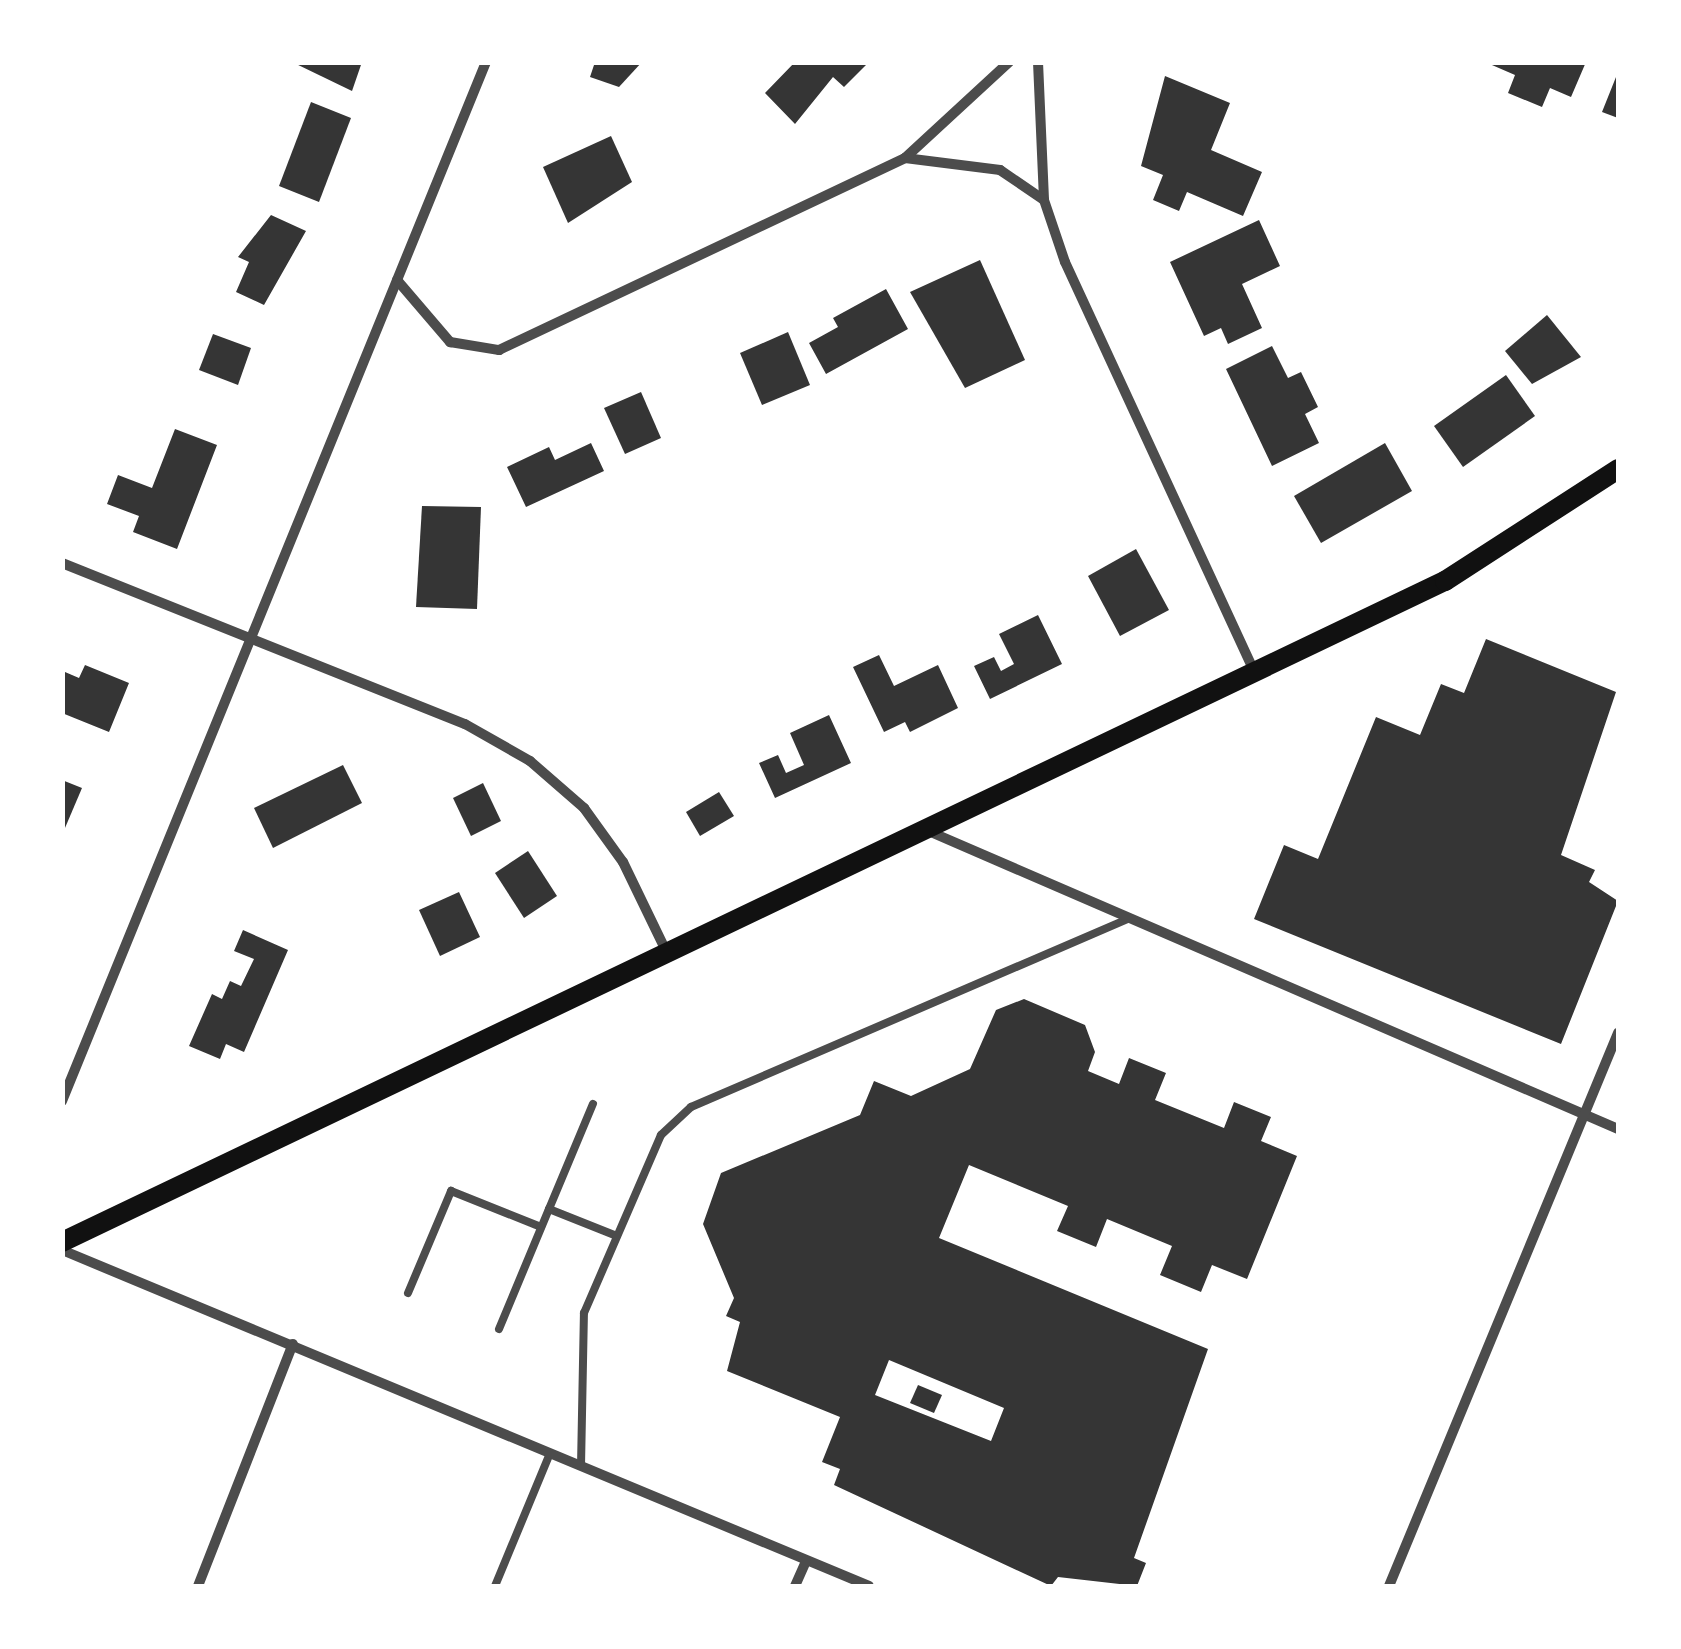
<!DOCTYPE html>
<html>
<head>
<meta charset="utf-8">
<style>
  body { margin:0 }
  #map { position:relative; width:1681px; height:1649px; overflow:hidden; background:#fff; font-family:"IBM Plex Sans",sans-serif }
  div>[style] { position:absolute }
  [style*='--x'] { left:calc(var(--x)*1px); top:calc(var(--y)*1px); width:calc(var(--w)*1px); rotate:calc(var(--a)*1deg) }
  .building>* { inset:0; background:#353535 }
  .service>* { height:8px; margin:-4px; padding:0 4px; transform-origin:4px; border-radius:4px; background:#4c4c4c }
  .minor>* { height:10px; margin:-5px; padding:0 5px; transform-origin:5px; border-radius:5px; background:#4c4c4c }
  .secondary>* { height:20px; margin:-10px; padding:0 10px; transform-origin:10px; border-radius:10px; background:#111 }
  span { translate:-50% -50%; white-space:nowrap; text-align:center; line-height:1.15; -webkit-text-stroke:8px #fff; paint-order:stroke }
  .frame { position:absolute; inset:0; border:65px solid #fff; pointer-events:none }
</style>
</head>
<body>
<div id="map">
  <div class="building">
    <div style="clip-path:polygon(292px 62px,362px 62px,352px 91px)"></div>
    <div style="clip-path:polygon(595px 62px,642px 62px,619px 87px,590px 77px)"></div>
    <div style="clip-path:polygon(795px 62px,869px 62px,844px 87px,833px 77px,795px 124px,765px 93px)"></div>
    <div style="clip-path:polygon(1485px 62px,1586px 62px,1571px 97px,1550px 88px,1542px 107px,1508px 93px,1515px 75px)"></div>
    <div style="clip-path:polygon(1618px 72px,1618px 118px,1602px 112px)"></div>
    <div style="clip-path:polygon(1165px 76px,1230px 103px,1211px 150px,1262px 172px,1243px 216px,1187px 192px,1179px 211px,1153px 200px,1163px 175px,1141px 166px)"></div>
    <div style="clip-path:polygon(311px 102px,351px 118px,319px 202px,279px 186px)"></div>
    <div style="clip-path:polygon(611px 136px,632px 182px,568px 223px,543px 167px)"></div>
    <div style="clip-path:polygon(271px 215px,306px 231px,264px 305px,236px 292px,249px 262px,238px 257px)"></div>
    <div style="clip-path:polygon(1259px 220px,1280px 266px,1242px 284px,1262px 328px,1228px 344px,1221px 328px,1204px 336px,1170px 262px)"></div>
    <div style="clip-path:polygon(980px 260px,1025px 360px,965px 388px,910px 292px)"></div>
    <div style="clip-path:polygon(886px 289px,908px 329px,826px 374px,809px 343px,838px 327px,833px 318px)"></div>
    <div style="clip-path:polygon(1547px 315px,1581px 357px,1532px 384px,1505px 351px)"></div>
    <div style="clip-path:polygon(788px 332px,810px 385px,762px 405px,740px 353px)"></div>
    <div style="clip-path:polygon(213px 334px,251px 348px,238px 385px,199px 370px)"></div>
    <div style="clip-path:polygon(1272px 346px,1288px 378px,1301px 372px,1318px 407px,1305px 414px,1319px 443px,1272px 466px,1226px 369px)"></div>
    <div style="clip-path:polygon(1506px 375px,1535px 416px,1463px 467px,1434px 426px)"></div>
    <div style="clip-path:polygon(641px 392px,661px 438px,625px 454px,604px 408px)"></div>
    <div style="clip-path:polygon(175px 429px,217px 445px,177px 549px,133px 532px,139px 516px,107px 504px,118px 475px,152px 488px)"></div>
    <div style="clip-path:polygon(591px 443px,604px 471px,526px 507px,507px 467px,549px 447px,555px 460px)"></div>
    <div style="clip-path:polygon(1385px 443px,1412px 491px,1321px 543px,1294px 496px)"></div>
    <div style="clip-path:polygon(422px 506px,481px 507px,477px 609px,416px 607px)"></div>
    <div style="clip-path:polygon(1136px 549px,1169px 610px,1120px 636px,1088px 576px)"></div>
    <div style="clip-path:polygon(1038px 615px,1062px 664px,990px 699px,974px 666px,994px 657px,1001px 671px,1014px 664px,999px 634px)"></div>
    <div style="clip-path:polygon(1486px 639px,1616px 692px,1561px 855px,1595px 870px,1589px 882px,1618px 901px,1561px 1044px,1254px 919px,1284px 845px,1318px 859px,1376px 717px,1420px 735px,1441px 684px,1464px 693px)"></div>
    <div style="clip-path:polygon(879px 655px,894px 686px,938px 665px,958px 708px,910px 732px,905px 722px,884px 732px,853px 667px)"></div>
    <div style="clip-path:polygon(85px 665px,129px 683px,109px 732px,62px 713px,65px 672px,79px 678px)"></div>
    <div style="clip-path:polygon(829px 715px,851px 763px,775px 798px,759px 763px,778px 755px,786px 773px,804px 765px,790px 733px)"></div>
    <div style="clip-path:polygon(343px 765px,362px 803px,273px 848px,254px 808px)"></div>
    <div style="clip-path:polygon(62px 780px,82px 788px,62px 835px)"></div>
    <div style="clip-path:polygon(483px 783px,501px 821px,471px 836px,453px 798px)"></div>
    <div style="clip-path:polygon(719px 792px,734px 816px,700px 836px,686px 812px)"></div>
    <div style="clip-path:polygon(528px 851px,557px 896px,524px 918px,495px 873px)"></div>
    <div style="clip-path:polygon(459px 892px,480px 937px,440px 956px,419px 910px)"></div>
    <div style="clip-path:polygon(243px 930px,288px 950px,244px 1052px,226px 1044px,220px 1059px,189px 1046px,212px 994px,222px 999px,230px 981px,241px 986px,254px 959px,234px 951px)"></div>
    <div style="clip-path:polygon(evenodd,1024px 999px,1085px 1025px,1095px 1052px,1088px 1071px,1119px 1084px,1129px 1058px,1166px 1073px,1155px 1100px,1224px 1128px,1234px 1102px,1271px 1117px,1261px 1141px,1297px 1156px,1247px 1279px,1212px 1265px,1201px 1292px,1160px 1275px,1172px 1246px,1107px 1219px,1096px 1247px,1057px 1231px,1068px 1206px,969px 1165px,939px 1238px,1208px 1349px,1134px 1558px,1146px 1563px,1137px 1586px,1058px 1577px,1051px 1586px,834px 1485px,840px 1469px,822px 1462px,840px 1417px,727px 1371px,740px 1322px,726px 1316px,734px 1298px,703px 1224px,721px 1173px,860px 1115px,874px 1081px,911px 1096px,970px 1069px,996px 1010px,1024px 999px,889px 1360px,1004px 1408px,991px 1441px,875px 1395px,889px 1360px)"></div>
    <div style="clip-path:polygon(918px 1385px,942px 1395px,934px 1413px,910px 1403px)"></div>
  </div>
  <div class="service">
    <div style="--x:549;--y:1209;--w:114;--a:-67.3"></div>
    <div style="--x:408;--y:1293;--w:111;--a:-67.1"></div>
    <div style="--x:451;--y:1191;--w:97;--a:21.8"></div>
    <div style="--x:499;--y:1329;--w:130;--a:-67.4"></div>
    <div style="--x:549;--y:1209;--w:73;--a:21.7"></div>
    <div style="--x:581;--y:1466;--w:153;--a:-88.9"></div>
    <div style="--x:584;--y:1313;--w:194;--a:-66.6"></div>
    <div style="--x:661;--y:1135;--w:41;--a:-43"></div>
    <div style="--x:691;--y:1107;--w:477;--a:-23.3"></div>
    <div style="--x:495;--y:1586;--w:144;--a:-67.5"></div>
  </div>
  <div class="minor">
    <div style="--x:1038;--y:62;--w:138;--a:87.5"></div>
    <div style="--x:1044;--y:200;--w:65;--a:71.3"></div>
    <div style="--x:1065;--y:262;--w:454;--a:65.2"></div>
    <div style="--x:905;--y:158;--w:96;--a:7.2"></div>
    <div style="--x:1000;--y:170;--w:53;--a:34.3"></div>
    <div style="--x:397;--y:280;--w:82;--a:49.5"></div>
    <div style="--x:450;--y:342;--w:50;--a:9.3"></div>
    <div style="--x:499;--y:350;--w:449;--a:-25.3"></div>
    <div style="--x:905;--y:158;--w:142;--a:-42.7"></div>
    <div style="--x:62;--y:563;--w:434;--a:21.8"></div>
    <div style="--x:465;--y:724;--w:75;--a:29.6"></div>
    <div style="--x:530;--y:761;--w:72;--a:41"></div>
    <div style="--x:584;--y:808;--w:67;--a:54.2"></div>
    <div style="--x:623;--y:862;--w:101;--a:64.2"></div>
    <div style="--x:933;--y:833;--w:746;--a:23.37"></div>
    <div style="--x:62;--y:1101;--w:1122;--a:-67.8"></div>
    <div style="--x:62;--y:1250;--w:874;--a:22.6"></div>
    <div style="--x:198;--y:1586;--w:260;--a:-68.6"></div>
    <div style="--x:795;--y:1586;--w:27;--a:-66"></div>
    <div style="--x:1389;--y:1586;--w:599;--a:-67.51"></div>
  </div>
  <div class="secondary">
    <div style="--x:62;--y:1242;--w:1533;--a:-25.55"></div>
    <div style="--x:1445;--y:581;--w:206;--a:-32.9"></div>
  </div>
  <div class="frame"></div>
</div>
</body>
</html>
